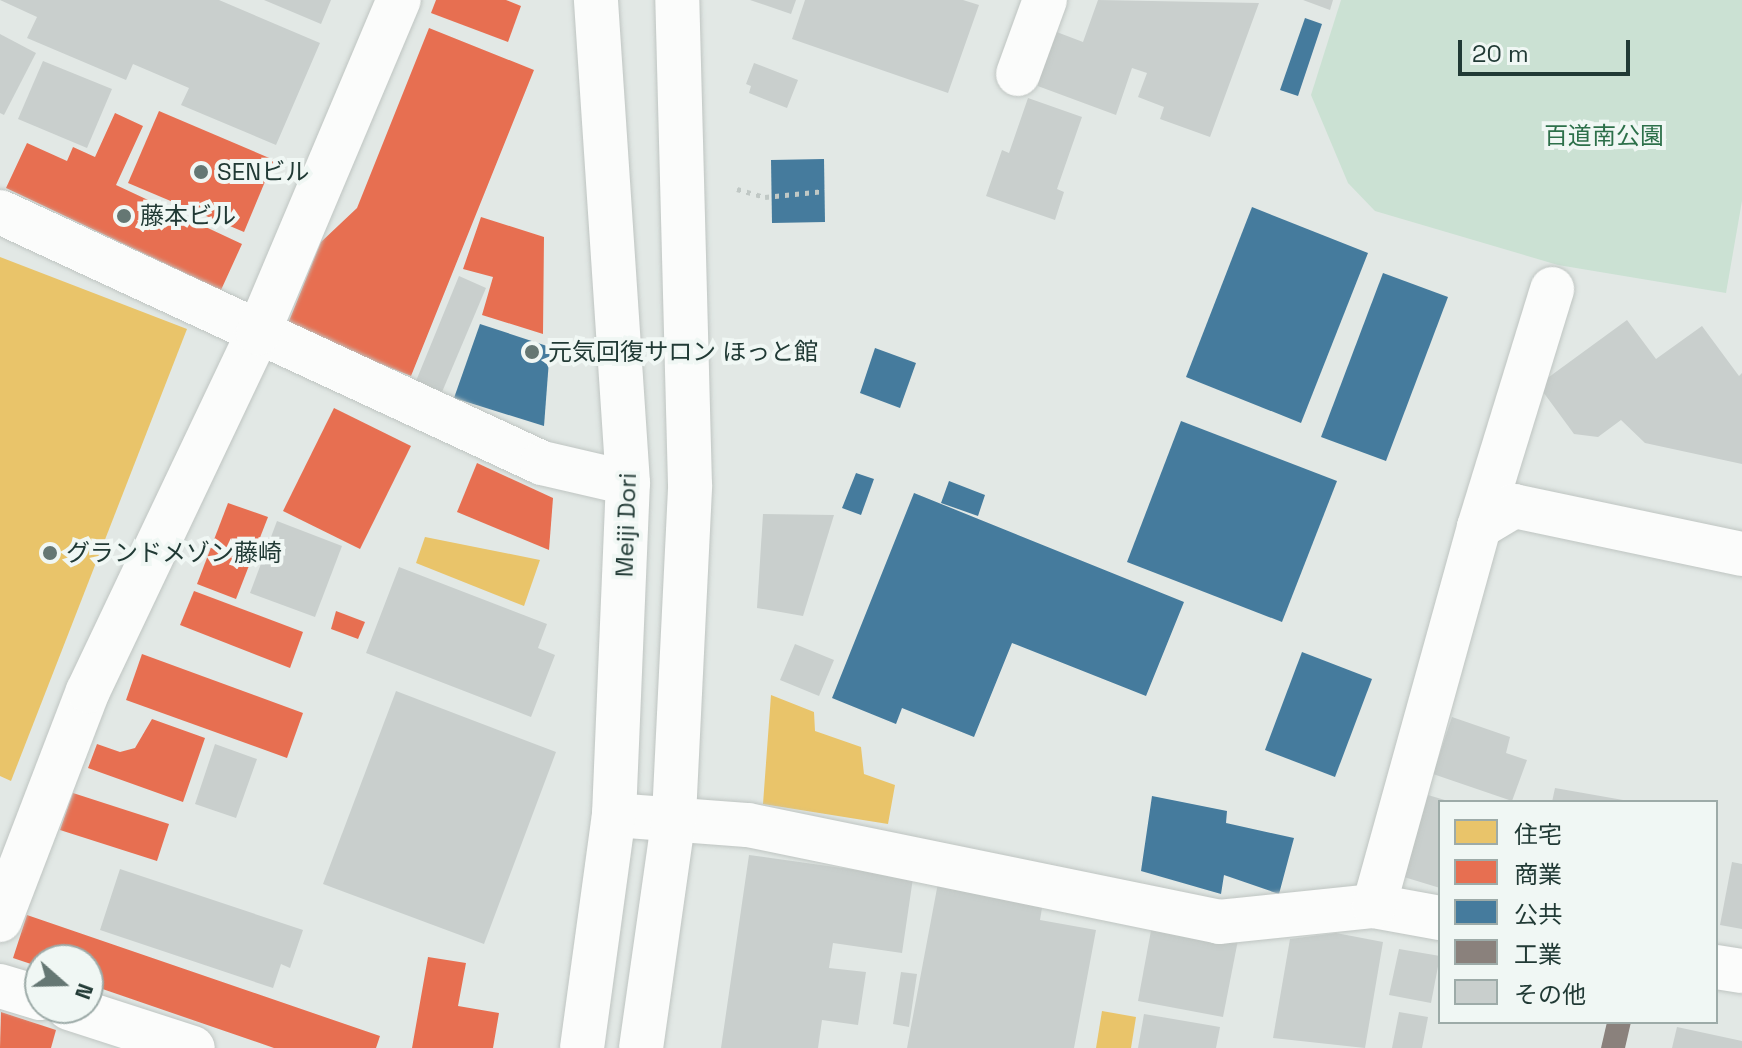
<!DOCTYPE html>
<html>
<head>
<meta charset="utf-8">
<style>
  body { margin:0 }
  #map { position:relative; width:1742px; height:1048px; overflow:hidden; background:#e2e8e5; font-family:"Space Grotesk","Noto Sans JP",sans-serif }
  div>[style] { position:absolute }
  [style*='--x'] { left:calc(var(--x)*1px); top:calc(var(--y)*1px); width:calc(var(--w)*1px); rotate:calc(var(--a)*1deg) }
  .green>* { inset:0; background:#cbe1d3 }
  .homes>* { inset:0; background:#e9c46a }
  .shops>* { inset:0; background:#e76f51 }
  .public>* { inset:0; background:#457b9d }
  .industry>* { inset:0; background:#8a817c }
  .building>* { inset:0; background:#c9cfcd }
  .path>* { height:5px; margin-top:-2.5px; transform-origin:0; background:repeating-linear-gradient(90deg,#c0c8c5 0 4px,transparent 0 10px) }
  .roads { filter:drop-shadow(0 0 2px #bfc5c2) drop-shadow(0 0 2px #bfc5c2) }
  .street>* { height:44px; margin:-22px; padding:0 22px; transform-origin:22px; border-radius:22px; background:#fbfcfb }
  .secondary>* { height:44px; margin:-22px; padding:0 22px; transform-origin:22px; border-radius:22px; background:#fbfcfb }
  .dots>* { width:22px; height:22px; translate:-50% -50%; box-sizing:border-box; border:4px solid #f0f7f4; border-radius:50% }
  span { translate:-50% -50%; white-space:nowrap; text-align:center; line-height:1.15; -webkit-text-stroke:8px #f0f7f4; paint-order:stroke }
  .park-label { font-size:24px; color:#2d704a }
  .poi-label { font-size:24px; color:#213a35 }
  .left { translate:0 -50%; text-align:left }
  .street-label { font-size:24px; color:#213a35 }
  .legend { position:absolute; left:1438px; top:800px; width:280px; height:224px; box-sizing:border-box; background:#f0f7f4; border:2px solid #9daba8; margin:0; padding:10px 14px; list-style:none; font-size:24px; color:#213a35 }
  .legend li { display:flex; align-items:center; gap:16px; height:40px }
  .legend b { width:40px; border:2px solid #9daba8 }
  .north { position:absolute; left:24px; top:944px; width:80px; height:80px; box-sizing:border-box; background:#f0f7f4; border:2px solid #9daba8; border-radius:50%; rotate:110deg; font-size:22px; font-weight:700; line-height:32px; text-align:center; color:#213a35 }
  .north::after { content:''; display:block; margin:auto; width:28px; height:36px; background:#657773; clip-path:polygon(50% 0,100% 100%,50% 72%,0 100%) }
  .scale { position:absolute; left:1458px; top:40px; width:172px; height:36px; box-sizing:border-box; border:4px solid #213a35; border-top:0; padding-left:10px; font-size:24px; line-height:28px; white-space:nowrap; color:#213a35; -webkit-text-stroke:6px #f0f7f4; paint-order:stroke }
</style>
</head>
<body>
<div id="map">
  <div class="green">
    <div style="clip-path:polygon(1341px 0,1742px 0,1742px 201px,1726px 293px,1558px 265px,1375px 211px,1348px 183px,1311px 95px)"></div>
  </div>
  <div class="homes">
    <div style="clip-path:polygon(0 257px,187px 329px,11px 781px,0 776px)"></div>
    <div style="clip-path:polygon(425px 537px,540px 560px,524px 606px,416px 563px)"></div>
    <div style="clip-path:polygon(771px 695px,814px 712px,815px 731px,861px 747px,864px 774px,895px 785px,888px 824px,763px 804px)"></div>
    <div style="clip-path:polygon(1102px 1011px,1136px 1017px,1131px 1048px,1096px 1048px)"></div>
  </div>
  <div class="shops">
    <div style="clip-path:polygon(436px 0,506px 0,521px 6px,508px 42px,431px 13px)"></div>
    <div style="clip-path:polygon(429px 28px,534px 70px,411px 376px,287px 326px,321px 242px,357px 208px)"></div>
    <div style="clip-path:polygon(159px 111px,274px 160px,244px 232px,128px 183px)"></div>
    <div style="clip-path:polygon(115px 113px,143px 126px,116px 185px,242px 244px,221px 290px,6px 188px,27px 143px,67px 161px,73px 147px,95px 157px)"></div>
    <div style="clip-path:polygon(481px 217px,544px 237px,543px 334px,482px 315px,493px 277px,463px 269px)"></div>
    <div style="clip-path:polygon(334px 408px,411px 446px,360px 549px,283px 511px)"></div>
    <div style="clip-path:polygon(477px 463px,553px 498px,549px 550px,457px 512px)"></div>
    <div style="clip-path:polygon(228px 503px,268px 517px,236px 599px,197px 584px)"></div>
    <div style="clip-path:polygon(194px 591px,303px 632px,290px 668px,180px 625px)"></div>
    <div style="clip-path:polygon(336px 611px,365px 622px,358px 639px,331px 629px)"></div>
    <div style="clip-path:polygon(142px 654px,303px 713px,287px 758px,126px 700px)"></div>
    <div style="clip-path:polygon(152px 719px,205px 738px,183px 802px,88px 768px,97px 744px,120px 752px,135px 748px)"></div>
    <div style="clip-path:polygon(73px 793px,169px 824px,157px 861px,60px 830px)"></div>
    <div style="clip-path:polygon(27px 915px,380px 1036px,376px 1048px,274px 1048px,88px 984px,88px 960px,40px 960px,40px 967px,13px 958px)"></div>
    <div style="clip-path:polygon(428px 957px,466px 963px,458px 1006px,499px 1013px,493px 1048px,412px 1048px)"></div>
    <div style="clip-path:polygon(1px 1012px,56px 1030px,51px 1048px,0 1048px)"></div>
  </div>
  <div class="public">
    <div style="clip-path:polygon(1305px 18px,1322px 24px,1298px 96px,1280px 90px)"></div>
    <div style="clip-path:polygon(824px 159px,825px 222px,772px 223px,771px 160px)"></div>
    <div style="clip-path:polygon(1252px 207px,1368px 253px,1301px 423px,1186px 377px)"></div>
    <div style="clip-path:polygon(1383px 273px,1448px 297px,1386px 461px,1321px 437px)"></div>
    <div style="clip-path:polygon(480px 324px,550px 347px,544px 426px,454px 398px)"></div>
    <div style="clip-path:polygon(875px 348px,916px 363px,900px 408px,860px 393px)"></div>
    <div style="clip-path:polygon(1181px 421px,1337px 481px,1282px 622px,1127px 562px)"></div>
    <div style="clip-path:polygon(856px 473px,874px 479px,861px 515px,842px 508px)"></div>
    <div style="clip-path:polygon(949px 481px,985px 495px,978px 516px,941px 503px)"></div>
    <div style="clip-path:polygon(914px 493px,1184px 602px,1146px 696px,1012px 643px,974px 737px,902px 708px,896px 724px,832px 698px)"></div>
    <div style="clip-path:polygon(1302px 652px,1372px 679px,1335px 777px,1265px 750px)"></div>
    <div style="clip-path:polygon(1152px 796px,1227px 811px,1226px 823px,1294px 838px,1279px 894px,1224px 875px,1221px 894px,1141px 871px)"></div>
  </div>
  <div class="industry">
    <div style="clip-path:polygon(1607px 1022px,1631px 1022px,1625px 1048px,1601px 1048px)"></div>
  </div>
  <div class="building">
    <div style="clip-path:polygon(0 0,219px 0,320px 43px,276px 145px,181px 105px,189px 88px,133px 64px,126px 80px,27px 38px,37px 17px)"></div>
    <div style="clip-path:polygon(264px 0,331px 0,321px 24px)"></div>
    <div style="clip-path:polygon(750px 0,796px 0,791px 14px)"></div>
    <div style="clip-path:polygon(805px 0,963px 0,979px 5px,948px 93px,792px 39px)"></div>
    <div style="clip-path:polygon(1098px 0,1259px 3px,1210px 137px,1160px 119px,1164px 107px,1138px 97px,1147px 73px,1132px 68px,1116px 115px,1035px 85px,1054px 31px,1083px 42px)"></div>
    <div style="clip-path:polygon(1303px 0,1333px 0,1330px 10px)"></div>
    <div style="clip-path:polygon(0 34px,36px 53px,4px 115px,0 113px)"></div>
    <div style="clip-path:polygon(43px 61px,112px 89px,87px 148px,18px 119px)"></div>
    <div style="clip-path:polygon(754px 63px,798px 80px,787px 108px,749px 93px,751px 86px,746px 84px)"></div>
    <div style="clip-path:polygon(1028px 98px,1082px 117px,1057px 189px,1064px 192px,1055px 220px,986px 196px,1002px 150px,1009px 153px)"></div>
    <div style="clip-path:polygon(459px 276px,486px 288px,442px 392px,416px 381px)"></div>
    <div style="clip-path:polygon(1627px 320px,1656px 359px,1702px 326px,1739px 376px,1742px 373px,1742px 464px,1645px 443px,1621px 420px,1598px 437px,1574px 434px,1538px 385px)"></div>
    <div style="clip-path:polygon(763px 514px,834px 515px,803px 616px,757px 608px)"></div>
    <div style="clip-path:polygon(277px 521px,342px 546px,315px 617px,250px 593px)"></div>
    <div style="clip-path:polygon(399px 567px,547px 624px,538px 648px,555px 655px,531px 717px,366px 653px)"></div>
    <div style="clip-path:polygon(795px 644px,834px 660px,819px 696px,780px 680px)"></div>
    <div style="clip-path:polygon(396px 691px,556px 752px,484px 944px,323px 884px)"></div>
    <div style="clip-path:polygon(1452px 717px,1510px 737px,1506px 753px,1527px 760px,1512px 801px,1433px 774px)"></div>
    <div style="clip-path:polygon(215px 744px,257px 759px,236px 818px,195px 804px)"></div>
    <div style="clip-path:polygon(1555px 788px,1623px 800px,1623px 802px,1552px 802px)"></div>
    <div style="clip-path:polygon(1428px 795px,1448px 801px,1440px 802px,1440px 888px,1404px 877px)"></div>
    <div style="clip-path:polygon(749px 855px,913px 878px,902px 953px,833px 943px,829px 968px,866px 972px,858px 1025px,822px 1020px,818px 1048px,721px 1048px)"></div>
    <div style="clip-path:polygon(1732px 862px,1742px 864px,1742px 929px,1720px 925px)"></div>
    <div style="clip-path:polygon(120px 869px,303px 930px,290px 968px,281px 964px,273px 988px,100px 930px)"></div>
    <div style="clip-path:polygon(938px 883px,1043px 902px,1040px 920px,1096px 930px,1074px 1048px,907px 1048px)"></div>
    <div style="clip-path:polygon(1152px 925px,1238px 940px,1223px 1017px,1138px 1001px)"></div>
    <div style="clip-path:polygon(1336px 933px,1383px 942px,1365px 1048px,1273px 1038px,1290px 939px)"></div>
    <div style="clip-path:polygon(1399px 949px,1440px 956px,1431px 1003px,1389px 995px)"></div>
    <div style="clip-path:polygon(901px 972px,917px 974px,909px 1027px,893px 1024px)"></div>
    <div style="clip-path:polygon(1399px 1012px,1428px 1017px,1422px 1048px,1392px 1048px)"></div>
    <div style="clip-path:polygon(1144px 1014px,1220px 1027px,1216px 1048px,1138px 1048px)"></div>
    <div style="clip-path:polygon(1677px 1027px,1742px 1041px,1742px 1048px,1672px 1048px)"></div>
  </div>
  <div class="path">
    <div style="--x:737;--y:189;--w:29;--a:16"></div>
    <div style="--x:765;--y:197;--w:60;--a:-5.7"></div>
  </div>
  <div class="roads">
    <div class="street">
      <div style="--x:1018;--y:74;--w:79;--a:-70"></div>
      <div style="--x:0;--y:212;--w:597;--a:24.85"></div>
      <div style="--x:542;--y:463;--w:88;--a:13.1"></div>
      <div style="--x:1479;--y:527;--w:249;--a:-72.9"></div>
      <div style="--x:614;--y:815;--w:134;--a:4.3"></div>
      <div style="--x:748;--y:825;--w:481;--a:11.6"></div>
      <div style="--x:1219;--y:922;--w:156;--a:-5.9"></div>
      <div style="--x:1374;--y:906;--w:67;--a:10.3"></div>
      <div style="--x:1374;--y:906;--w:393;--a:-74.5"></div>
      <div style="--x:1479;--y:527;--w:41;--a:-31"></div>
      <div style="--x:1514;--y:506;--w:233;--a:11.9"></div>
      <div style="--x:1716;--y:967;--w:26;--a:9"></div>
      <div style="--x:0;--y:986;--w:42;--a:16.7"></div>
      <div style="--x:69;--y:1008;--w:130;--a:17.9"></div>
    </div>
    <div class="secondary">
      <div style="--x:0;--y:920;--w:245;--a:-69"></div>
      <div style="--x:88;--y:691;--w:396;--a:-64.6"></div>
      <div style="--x:258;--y:333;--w:362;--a:-67.1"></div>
      <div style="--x:582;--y:1048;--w:235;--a:-82.2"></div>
      <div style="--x:614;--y:815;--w:332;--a:-87.6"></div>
      <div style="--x:628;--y:483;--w:484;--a:-93.8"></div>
      <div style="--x:641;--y:1048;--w:234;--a:-81.9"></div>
      <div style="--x:674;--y:816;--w:331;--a:-87.2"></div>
      <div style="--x:690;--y:485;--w:485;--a:-91.5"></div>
    </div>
  </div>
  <div class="dots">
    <div style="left:201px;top:172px;background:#657773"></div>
    <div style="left:124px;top:216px;background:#657773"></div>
    <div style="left:532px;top:352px;background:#657773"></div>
    <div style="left:50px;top:553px;background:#657773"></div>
  </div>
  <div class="park-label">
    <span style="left:1604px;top:136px">百道南公園</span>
  </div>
  <div class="poi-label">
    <span class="left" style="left:217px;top:172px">SENビル</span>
    <span class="left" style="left:140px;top:216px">藤本ビル</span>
    <span class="left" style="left:548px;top:352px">元気回復サロン ほっと館</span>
    <span class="left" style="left:66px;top:553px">グランドメゾン藤崎</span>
  </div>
  <div class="street-label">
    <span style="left:626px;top:525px;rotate:-88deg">Meiji Dori</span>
  </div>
  <ul class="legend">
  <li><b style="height:22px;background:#e9c46a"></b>住宅</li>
  <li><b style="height:22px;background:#e76f51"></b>商業</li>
  <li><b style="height:22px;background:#457b9d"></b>公共</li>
  <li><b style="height:22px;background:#8a817c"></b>工業</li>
  <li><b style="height:22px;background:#c9cfcd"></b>その他</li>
  </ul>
  <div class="north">N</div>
  <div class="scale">20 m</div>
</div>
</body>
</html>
